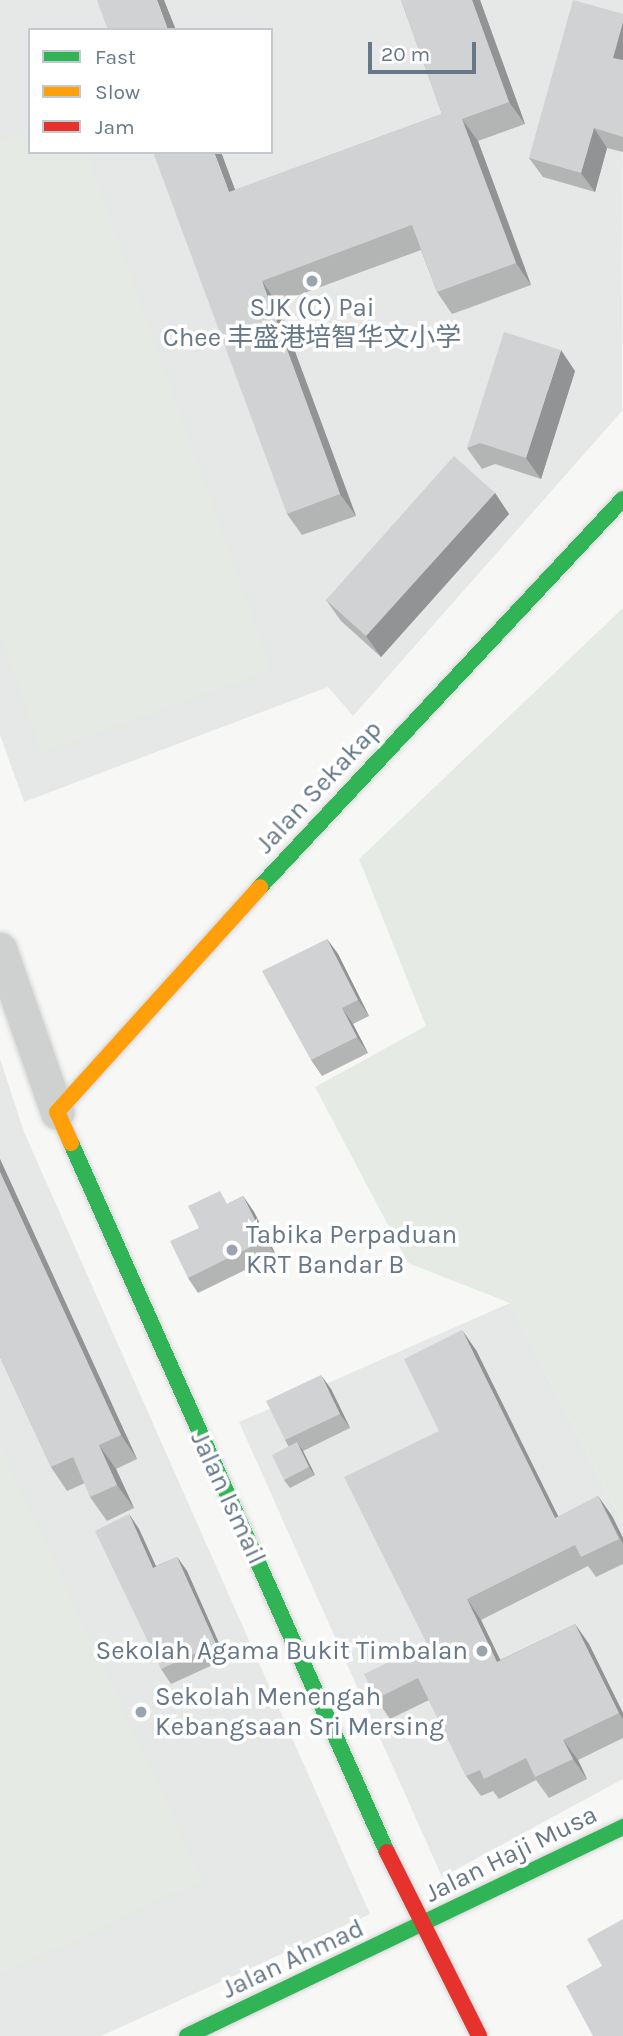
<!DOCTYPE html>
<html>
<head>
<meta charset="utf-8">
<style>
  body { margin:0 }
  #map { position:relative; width:623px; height:2036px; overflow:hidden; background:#f7f7f6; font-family:Karla,"Noto Sans SC",sans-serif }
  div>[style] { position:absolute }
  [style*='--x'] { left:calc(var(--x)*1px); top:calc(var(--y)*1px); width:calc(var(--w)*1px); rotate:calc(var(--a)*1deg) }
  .built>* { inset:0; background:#e6e7e7 }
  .green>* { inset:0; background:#e6eae4 }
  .roads { filter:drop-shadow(0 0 2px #d4d5d6) drop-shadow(0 0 2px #d4d5d6) }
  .street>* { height:33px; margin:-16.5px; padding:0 16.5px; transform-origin:16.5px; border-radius:16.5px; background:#cfd1d1 }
  .fast>* { height:16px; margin:-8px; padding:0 8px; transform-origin:8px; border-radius:8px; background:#30b455 }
  .slow>* { height:16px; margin:-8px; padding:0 8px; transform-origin:8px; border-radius:8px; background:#ff9f0a }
  .jam>* { height:16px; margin:-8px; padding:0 8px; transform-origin:8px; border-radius:8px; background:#e5322d }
  .wall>* { inset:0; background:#b3b5b5 }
  .shaded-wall>* { inset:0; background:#929394 }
  .building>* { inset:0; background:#d0d2d3 }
  .dots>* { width:19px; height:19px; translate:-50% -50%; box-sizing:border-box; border:4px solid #fff; border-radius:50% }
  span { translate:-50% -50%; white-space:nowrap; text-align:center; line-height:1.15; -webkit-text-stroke:7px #fff; paint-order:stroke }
  .poi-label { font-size:26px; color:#667887 }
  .left { translate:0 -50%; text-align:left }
  .right { translate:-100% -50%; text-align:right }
  .street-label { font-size:26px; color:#667887 }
  .legend { position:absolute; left:28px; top:28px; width:245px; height:126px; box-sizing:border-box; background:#fff; border:2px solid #c2c9cf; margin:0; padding:9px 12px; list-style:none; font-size:21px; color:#667887 }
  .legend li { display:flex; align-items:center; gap:14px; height:35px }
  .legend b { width:35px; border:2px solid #c2c9cf }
  .scale { position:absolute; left:368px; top:42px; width:108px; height:32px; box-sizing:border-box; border:4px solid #667887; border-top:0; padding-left:9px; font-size:21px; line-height:24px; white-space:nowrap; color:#667887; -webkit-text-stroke:5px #fff; paint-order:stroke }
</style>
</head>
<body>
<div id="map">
  <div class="built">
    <div style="clip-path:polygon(evenodd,0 0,623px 0,622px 411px,353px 716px,328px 687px,24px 802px,0 735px,0 0,30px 30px,271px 30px,271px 152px,30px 152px,30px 30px)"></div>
    <div style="clip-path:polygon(0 1059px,24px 1132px,370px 1914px,101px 2036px,0 2036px)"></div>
    <div style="clip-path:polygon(510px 1303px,623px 1523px,623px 1779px,442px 1877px,239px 1422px)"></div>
  </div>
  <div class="green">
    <div style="clip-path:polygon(30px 132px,30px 152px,86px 152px,271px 670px,42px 752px,0 633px,0 142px)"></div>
    <div style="clip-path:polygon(623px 608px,623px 1523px,510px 1303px,408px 1263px,315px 1087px,426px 1026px,359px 859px)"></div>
    <div style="clip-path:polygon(0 1446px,202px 1880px,0 1974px)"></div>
  </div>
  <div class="roads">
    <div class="street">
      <div style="--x:0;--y:949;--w:173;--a:70.7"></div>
    </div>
    <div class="fast">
      <div style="--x:260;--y:887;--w:531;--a:-46.91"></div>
      <div style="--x:71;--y:1143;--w:776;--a:65.98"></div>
      <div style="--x:187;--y:2036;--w:484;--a:-25.6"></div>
    </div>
    <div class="slow">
      <div style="--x:71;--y:1143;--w:34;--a:-114"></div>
      <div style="--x:57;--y:1112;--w:303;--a:-47.9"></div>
    </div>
    <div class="jam">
      <div style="--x:387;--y:1852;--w:206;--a:63.4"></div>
    </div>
  </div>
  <div class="wall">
    <div style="clip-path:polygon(401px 0,480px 0,525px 124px,478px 141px,531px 285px,452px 314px,437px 292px,421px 250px,277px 303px,356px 516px,302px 535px,287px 514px,221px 152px,235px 190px,442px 114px)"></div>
    <div style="clip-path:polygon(623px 14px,623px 152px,607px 148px,595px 192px,543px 177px,529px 158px)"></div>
    <div style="clip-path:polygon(575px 371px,541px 479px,495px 464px,482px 469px,467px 448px)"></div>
    <div style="clip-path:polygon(495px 493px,509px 514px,381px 657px,341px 621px,326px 600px)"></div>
    <div style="clip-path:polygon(327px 939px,338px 954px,369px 1016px,353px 1024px,368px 1053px,322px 1076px,311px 1060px)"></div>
    <div style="clip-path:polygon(0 1159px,137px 1459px,116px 1469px,134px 1508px,107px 1521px,90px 1497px,85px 1483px,67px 1491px,51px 1467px,0 1357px)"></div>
    <div style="clip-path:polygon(243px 1196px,254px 1212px,276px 1255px,198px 1293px,188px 1278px,199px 1228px,229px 1203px)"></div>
    <div style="clip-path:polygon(476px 1350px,558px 1517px,598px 1496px,612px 1516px,623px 1538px,623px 1564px,596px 1577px,588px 1566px,481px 1620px,500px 1660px,575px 1624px,589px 1644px,623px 1713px,623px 1738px,578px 1760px,587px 1779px,549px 1798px,536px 1780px,499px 1799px,493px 1791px,481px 1796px,466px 1776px,429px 1700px,390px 1719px,376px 1699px,427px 1644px,439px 1431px)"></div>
    <div style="clip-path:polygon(331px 1389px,350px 1428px,303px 1451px,315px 1475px,290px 1488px,284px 1480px,289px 1447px,285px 1440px)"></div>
    <div style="clip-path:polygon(129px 1514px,139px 1529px,156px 1566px,177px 1557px,187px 1571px,226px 1659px,171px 1684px,161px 1669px)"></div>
  </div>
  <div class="shaded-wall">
    <div style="clip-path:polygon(157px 0,164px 0,176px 30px,168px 30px)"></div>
    <div style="clip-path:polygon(472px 0,480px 0,525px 124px,509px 102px)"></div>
    <div style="clip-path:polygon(623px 22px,623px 72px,613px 58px)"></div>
    <div style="clip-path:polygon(462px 119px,478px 141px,531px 285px,516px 263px)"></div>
    <div style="clip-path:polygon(594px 128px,607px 148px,595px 192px,581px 173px)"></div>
    <div style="clip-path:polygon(214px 152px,221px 152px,244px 214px,229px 192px)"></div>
    <div style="clip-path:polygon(262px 281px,277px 303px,356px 516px,340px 494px)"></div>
    <div style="clip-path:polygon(561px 350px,575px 371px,541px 479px,526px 458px)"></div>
    <div style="clip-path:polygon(495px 493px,509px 514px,381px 657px,366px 636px)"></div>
    <div style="clip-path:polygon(327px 939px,338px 954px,369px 1016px,358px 1000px)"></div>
    <div style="clip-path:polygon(342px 1008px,353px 1024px,368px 1053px,357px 1037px)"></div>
    <div style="clip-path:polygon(0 1159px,137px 1459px,121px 1435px,0 1172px)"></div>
    <div style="clip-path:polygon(243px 1196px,254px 1212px,276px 1255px,265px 1240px)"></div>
    <div style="clip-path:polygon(462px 1330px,476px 1350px,569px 1538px,555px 1518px)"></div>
    <div style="clip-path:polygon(321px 1375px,331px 1389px,350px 1428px,340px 1414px)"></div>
    <div style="clip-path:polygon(297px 1442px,303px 1451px,315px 1475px,309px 1467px)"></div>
    <div style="clip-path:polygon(99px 1445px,116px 1469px,134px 1508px,117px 1485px)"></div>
    <div style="clip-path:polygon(598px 1496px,612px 1516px,623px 1538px,623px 1544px)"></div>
    <div style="clip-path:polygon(129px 1514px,139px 1529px,163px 1582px,153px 1568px)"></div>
    <div style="clip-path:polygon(177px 1557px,187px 1571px,226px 1659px,216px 1644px)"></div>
    <div style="clip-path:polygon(467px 1599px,481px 1620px,511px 1682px,497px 1662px)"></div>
    <div style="clip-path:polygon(575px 1624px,589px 1644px,623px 1713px,623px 1719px,619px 1713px)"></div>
    <div style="clip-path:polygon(563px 1740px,578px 1760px,587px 1779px,573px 1759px)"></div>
  </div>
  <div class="building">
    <div style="clip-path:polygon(97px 0,157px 0,168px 30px,108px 30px)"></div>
    <div style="clip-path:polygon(401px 0,472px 0,509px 102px,462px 119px,516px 263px,437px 292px,412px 225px,262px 281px,340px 494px,287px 514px,153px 152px,214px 152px,229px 192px,442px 114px)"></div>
    <div style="clip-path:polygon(573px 0,623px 14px,623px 22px,613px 58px,623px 60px,623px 137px,594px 128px,581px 173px,529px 158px)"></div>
    <div style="clip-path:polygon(504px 332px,561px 350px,526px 458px,480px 443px,467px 448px)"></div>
    <div style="clip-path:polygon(454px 456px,495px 493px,366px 636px,326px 600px)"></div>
    <div style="clip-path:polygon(327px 939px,358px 1000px,342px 1008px,357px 1037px,311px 1060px,262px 971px)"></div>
    <div style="clip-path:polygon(0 1172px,121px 1435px,99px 1445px,117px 1485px,90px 1497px,73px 1457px,51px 1467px,0 1357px)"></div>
    <div style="clip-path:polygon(220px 1191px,227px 1204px,243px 1196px,265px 1240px,188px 1278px,170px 1241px,199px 1228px,188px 1206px)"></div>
    <div style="clip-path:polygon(462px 1330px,555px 1518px,598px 1496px,619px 1539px,581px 1557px,575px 1545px,467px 1599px,497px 1662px,575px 1624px,619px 1713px,563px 1740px,573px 1759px,535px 1777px,526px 1758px,484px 1779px,480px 1770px,466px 1776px,418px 1678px,376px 1699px,364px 1674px,427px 1644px,344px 1477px,439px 1431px,404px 1359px)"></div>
    <div style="clip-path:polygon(321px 1375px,340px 1414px,285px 1440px,266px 1401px)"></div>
    <div style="clip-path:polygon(297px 1442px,309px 1467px,284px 1480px,272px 1455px)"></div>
    <div style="clip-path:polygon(129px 1514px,153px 1568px,177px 1557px,216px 1644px,161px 1669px,95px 1531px)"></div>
    <div style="clip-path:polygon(623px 1919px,623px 2036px,593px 2036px,566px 1986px,602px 1966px,587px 1939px)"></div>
  </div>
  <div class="dots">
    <div style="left:312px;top:281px;background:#99a4ae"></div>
    <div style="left:232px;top:1250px;background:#99a4ae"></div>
    <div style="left:482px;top:1651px;background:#99a4ae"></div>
    <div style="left:141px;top:1712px;background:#99a4ae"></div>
  </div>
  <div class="poi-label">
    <span style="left:312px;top:323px">SJK (C) Pai<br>Chee 丰盛港培智华文小学</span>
    <span class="left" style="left:246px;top:1250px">Tabika Perpaduan<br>KRT Bandar B</span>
    <span class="right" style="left:468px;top:1651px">Sekolah Agama Bukit Timbalan</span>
    <span class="left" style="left:155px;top:1712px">Sekolah Menengah<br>Kebangsaan Sri Mersing</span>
  </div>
  <div class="street-label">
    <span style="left:319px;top:787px;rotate:-47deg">Jalan Sekakap</span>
    <span style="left:228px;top:1498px;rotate:65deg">Jalan Ismail</span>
    <span style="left:511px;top:1854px;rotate:-26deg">Jalan Haji Musa</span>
    <span style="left:293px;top:1959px;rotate:-25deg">Jalan Ahmad</span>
  </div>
  <ul class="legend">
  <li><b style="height:9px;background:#30b455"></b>Fast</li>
  <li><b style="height:9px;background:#ff9f0a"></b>Slow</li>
  <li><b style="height:9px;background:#e5322d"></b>Jam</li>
  </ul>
  <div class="scale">20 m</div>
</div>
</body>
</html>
